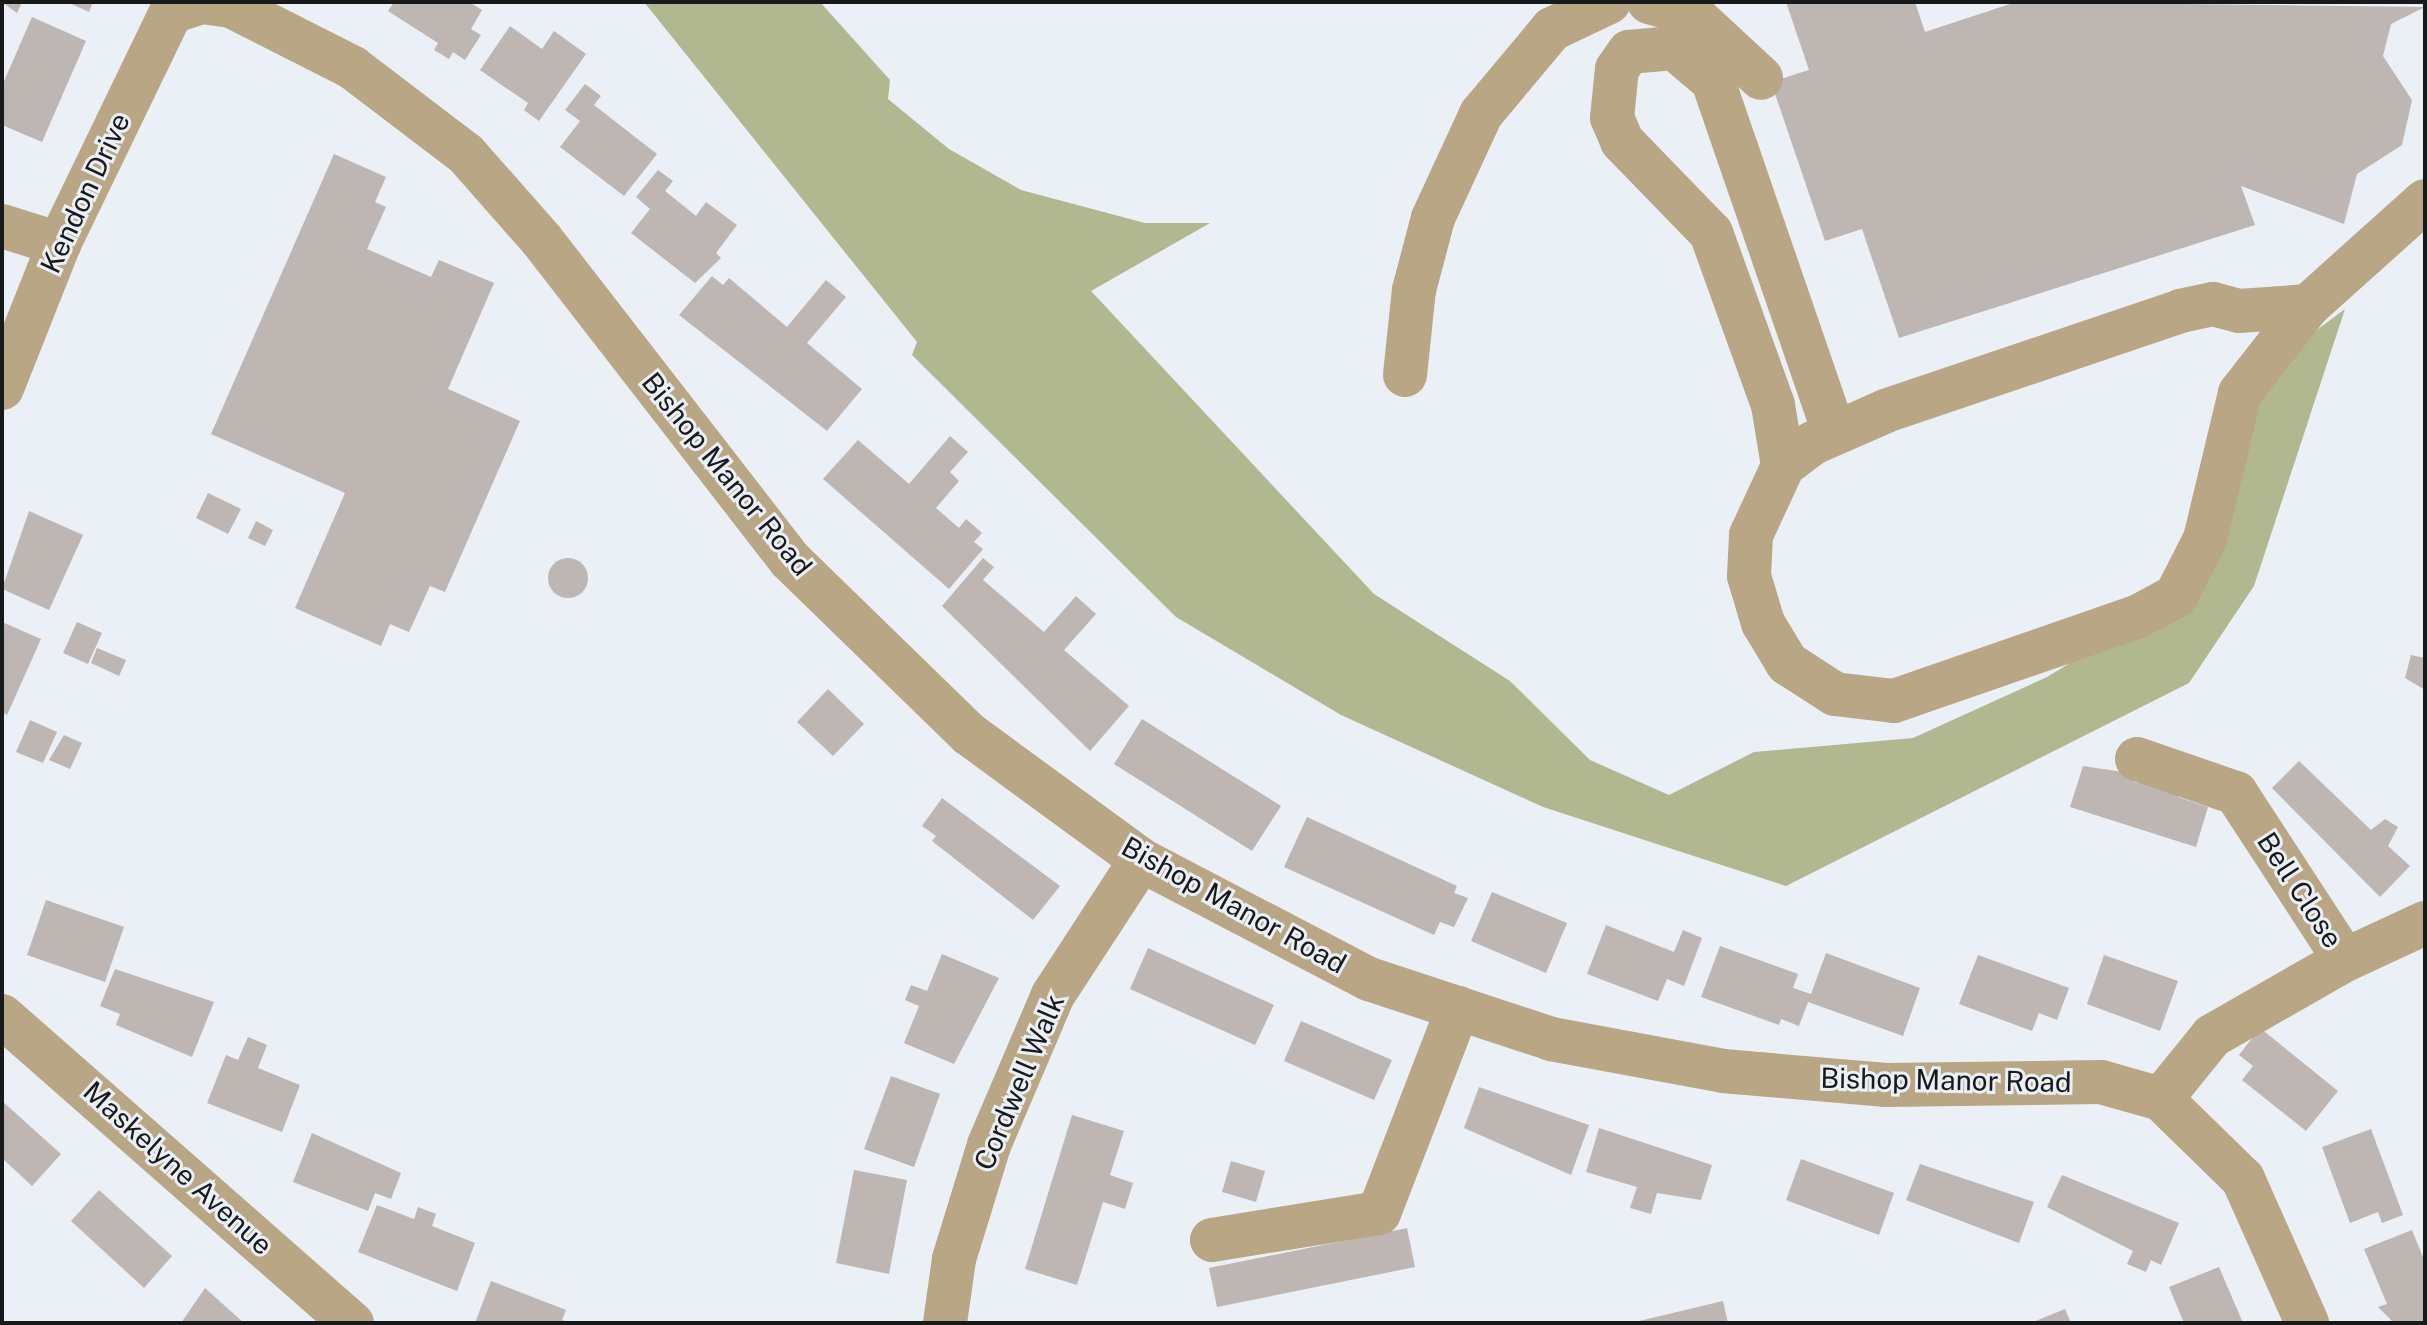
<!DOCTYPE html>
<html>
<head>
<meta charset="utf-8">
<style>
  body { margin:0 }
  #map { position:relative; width:2427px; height:1325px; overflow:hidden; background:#ebeff6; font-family:"Public Sans",sans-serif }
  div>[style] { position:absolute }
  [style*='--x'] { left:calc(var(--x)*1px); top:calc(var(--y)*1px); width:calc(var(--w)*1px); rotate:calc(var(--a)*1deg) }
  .forest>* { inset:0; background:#b1b890 }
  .building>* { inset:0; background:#beb6b3 }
  .round { border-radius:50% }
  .minor>* { height:44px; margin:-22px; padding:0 22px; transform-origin:22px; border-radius:22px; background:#b9a684 }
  span { translate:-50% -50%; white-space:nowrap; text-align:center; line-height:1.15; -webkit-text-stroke:6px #ebeff6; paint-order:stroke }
  .street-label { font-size:28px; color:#17191b }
  .frame { position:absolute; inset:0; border:4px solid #17191b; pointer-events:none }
</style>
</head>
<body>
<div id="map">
  <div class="forest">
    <div style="clip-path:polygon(644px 2px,820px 2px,890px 80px,888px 99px,949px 149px,1021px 190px,1145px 223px,1210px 223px,1091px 291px,1374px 594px,1510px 681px,1590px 760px,1669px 795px,1754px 752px,1913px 738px,2047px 677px,2199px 584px,2250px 380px,2345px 309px,2254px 586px,2189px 683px,1786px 886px,1543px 807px,1341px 715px,1176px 617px,912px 355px,917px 342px)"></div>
  </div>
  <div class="building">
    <div style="clip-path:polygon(2px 2px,22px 2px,17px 13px)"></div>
    <div style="clip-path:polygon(67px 2px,93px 2px,89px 12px)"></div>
    <div style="clip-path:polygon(394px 2px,469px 2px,482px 10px,471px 29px,481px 35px,465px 60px,453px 52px,449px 59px,434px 50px,438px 43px,388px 11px)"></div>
    <div style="clip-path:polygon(1786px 2px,1915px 2px,1925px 32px,2016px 2px,2425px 7px,2391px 24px,2383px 56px,2412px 100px,2402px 145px,2357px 174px,2344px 224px,2241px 186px,2255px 225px,1899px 338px,1862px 229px,1825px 241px,1771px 82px,1809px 70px)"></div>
    <div style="clip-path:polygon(32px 17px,86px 41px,42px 142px,2px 125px,2px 86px)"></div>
    <div style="clip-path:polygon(510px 26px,542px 49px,554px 31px,586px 54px,539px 121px,524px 110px,528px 103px,480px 70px)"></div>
    <div style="clip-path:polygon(585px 84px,601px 96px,594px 105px,657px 154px,624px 196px,560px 147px,580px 121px,565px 110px)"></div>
    <div style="clip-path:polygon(334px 154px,386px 177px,375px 202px,386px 207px,367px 249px,431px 277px,439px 260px,494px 283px,448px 389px,520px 421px,445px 592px,430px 586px,409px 632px,390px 624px,381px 646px,295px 608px,345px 493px,211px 434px)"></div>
    <div style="clip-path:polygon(658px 170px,673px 181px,665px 191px,696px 216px,706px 202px,737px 225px,716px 253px,721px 258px,695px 283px,631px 233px,650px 209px,636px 197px)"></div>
    <div style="clip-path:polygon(712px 276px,723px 285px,729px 278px,787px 327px,826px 280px,846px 297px,807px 343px,862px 389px,827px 431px,679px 315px)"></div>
    <div style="clip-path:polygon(950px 436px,968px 452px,950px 472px,959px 481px,936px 508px,959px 528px,966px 519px,982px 533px,974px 542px,983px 549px,949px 589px,823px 479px,858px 440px,909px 484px)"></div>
    <div style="clip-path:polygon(208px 493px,241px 509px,228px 534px,196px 518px)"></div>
    <div style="clip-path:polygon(29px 511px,83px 535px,49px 610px,2px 589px)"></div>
    <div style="clip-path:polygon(256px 521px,273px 530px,265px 546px,248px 538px)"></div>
    <div style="clip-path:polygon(983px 558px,994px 567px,983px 580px,1044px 632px,1076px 596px,1096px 614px,1064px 650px,1129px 706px,1090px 751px,942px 606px)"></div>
    <div class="round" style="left:548px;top:558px;width:40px;height:40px"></div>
    <div style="clip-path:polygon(2px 622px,41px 639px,7px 715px,2px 712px)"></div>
    <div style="clip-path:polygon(77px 622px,102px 633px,88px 664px,63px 653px)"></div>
    <div style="clip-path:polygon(97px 648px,126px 660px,119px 676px,91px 663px)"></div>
    <div style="clip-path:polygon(2411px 655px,2425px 658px,2425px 690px,2405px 678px)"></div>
    <div style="clip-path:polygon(828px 689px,864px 724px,833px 756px,797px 722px)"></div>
    <div style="clip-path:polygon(1142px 719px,1281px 806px,1252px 851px,1114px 764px)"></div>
    <div style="clip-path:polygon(30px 720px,57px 732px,43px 763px,16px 752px)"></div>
    <div style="clip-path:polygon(64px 735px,82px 743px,70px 769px,49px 760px)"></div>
    <div style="clip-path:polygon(2299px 761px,2371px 830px,2385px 819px,2398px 827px,2388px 846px,2410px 866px,2380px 897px,2272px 788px)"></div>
    <div style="clip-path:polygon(2083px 766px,2136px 774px,2134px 782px,2181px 789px,2178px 797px,2208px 807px,2196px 847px,2070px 807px)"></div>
    <div style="clip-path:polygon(942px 798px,1060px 886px,1033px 920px,932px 841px,936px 836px,922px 826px)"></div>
    <div style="clip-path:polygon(1307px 817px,1457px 886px,1454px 893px,1468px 898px,1454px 927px,1440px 922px,1434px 935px,1284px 867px)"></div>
    <div style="clip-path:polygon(1492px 892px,1567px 923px,1546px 973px,1471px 941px)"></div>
    <div style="clip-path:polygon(46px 900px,124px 927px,105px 982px,27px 955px)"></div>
    <div style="clip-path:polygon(1606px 925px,1674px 952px,1683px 930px,1702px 938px,1684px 986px,1667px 979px,1658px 1001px,1587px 974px)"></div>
    <div style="clip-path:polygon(1720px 946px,1798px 974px,1793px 988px,1811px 994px,1826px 953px,1920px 988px,1903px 1036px,1808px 1002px,1799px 1026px,1781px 1019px,1779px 1025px,1701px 997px)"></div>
    <div style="clip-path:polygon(1148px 948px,1274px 1005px,1255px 1045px,1130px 989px)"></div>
    <div style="clip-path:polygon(942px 954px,999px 978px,954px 1064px,904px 1043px,919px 1006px,905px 1000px,911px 985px,927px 991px)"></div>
    <div style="clip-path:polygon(1978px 955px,2069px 988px,2057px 1020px,2039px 1013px,2032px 1031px,1959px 1004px)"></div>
    <div style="clip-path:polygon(2104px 955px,2178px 981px,2160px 1031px,2087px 1004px)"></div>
    <div style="clip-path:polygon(115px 969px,214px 1002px,192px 1057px,116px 1025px,120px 1014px,100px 1006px)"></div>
    <div style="clip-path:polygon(1301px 1021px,1392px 1060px,1374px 1100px,1284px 1061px)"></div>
    <div style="clip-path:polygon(2260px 1028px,2338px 1091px,2306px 1131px,2242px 1080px,2253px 1066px,2239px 1055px)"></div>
    <div style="clip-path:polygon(248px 1037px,267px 1045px,258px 1068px,300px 1085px,282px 1132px,207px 1103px,226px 1055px,238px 1060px)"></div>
    <div style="clip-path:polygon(891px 1076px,940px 1094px,914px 1167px,864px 1149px)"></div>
    <div style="clip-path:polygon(1479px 1087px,1589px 1125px,1571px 1175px,1464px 1128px)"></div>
    <div style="clip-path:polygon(2px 1101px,61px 1154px,32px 1186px,2px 1158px)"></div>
    <div style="clip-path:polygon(1072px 1115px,1124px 1131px,1110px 1175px,1133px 1183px,1125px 1209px,1103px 1202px,1077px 1285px,1025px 1269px)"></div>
    <div style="clip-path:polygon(1599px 1128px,1712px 1165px,1701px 1200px,1657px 1193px,1651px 1214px,1630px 1208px,1637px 1187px,1586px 1172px)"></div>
    <div style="clip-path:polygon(2371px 1129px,2403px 1215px,2382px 1223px,2378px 1212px,2350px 1223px,2322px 1147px)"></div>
    <div style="clip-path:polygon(312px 1133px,401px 1173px,391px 1199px,375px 1193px,368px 1211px,293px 1182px)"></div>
    <div style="clip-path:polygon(1801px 1159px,1894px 1193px,1879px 1235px,1786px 1200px)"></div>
    <div style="clip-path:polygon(1231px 1161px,1265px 1171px,1256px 1202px,1222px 1192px)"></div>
    <div style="clip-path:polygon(1920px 1164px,2034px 1202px,2019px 1243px,1906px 1200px)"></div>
    <div style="clip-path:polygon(854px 1170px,907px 1180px,889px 1274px,836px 1263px)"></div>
    <div style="clip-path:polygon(2062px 1175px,2179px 1223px,2161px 1265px,2151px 1260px,2146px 1272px,2127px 1264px,2133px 1251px,2047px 1207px)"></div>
    <div style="clip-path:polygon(99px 1190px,172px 1256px,144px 1288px,71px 1221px)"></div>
    <div style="clip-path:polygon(377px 1205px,414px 1219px,418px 1207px,436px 1214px,432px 1226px,475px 1243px,457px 1291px,358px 1252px)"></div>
    <div style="clip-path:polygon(1407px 1228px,1415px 1267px,1217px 1307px,1209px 1268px)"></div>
    <div style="clip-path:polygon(2412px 1230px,2425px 1262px,2425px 1323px,2394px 1323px,2378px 1307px,2387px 1304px,2364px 1249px)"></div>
    <div style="clip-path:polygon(2219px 1267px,2243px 1323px,2184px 1323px,2169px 1287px)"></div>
    <div style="clip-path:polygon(491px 1281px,566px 1310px,562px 1320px,570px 1323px,475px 1323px)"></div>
    <div style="clip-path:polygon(205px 1288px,244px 1323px,181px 1323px)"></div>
    <div style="clip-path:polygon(1723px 1301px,1728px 1323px,1635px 1323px,1635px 1322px)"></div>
    <div style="clip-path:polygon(2065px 1309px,2071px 1323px,2031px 1323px)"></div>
  </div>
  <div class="minor">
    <div style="--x:1649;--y:2;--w:45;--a:15.6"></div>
    <div style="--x:1692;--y:14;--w:94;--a:42.8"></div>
    <div style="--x:171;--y:12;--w:33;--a:-18"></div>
    <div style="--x:202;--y:2;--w:29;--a:8"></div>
    <div style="--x:231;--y:6;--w:137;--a:26.9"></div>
    <div style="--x:353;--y:68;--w:142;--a:37.3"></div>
    <div style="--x:466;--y:154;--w:113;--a:48.6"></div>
    <div style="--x:541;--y:239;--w:406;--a:52.2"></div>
    <div style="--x:790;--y:560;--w:250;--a:44.2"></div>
    <div style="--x:969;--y:734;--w:213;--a:36.2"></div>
    <div style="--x:1141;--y:860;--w:257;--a:27.6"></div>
    <div style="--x:1369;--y:979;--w:192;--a:18.2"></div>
    <div style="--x:1551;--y:1039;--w:175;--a:10.5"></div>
    <div style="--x:1723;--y:1071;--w:164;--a:4.9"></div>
    <div style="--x:1886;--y:1085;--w:215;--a:-0.8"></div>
    <div style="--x:2101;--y:1082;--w:62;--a:15.8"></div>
    <div style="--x:2161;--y:1099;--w:115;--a:44.3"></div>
    <div style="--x:2243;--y:1179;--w:158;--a:66"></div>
    <div style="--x:2;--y:226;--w:60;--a:17.5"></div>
    <div style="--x:2308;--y:306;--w:69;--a:175.9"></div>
    <div style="--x:2239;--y:311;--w:27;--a:-165"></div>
    <div style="--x:2213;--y:304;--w:33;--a:168"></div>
    <div style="--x:2181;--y:311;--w:311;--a:161.3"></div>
    <div style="--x:1886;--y:411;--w:80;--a:156.3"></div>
    <div style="--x:1813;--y:443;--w:38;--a:143"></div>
    <div style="--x:1783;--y:466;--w:76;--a:114.9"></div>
    <div style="--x:1751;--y:535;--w:41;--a:92.8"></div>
    <div style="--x:1749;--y:576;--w:49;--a:73.4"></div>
    <div style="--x:1763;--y:623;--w:47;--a:59"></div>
    <div style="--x:1787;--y:663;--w:57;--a:32.9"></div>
    <div style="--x:1835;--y:694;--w:59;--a:6.8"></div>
    <div style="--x:1894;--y:701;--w:257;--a:-19.1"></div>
    <div style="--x:2137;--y:617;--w:44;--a:-28.3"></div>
    <div style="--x:2176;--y:596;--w:64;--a:-63"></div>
    <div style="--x:2205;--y:539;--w:150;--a:-76.5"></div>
    <div style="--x:2240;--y:393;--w:110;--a:-52"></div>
    <div style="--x:2308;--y:306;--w:157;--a:-41.9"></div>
    <div style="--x:1405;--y:375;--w:85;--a:-84"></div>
    <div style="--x:1414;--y:290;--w:74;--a:-75.2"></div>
    <div style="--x:1433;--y:218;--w:115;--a:-65.2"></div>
    <div style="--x:1481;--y:114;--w:111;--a:-50.1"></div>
    <div style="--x:1552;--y:29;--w:63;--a:-25.3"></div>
    <div style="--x:2;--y:388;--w:155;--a:-68.4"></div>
    <div style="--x:59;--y:244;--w:269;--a:-64.2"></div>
    <div style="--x:1783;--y:466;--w:62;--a:-99.3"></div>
    <div style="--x:1773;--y:405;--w:183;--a:-109.8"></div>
    <div style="--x:1711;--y:233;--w:128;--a:-134.1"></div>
    <div style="--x:1622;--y:141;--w:25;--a:-113"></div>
    <div style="--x:1612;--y:118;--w:49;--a:-84.2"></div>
    <div style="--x:1617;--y:69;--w:21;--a:-55"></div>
    <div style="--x:1629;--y:52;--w:45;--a:-5.1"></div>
    <div style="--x:1674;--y:48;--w:51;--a:40.2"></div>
    <div style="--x:1713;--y:81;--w:371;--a:71"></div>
    <div style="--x:2137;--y:759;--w:105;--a:19"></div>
    <div style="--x:2236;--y:793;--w:199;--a:56.9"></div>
    <div style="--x:2345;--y:960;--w:153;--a:150.3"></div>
    <div style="--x:2212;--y:1036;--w:81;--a:129"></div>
    <div style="--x:2345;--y:960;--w:88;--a:-24.8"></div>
    <div style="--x:2;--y:1016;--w:466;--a:41.3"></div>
    <div style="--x:1212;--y:1240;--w:169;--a:-9.2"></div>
    <div style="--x:1379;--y:1213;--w:220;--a:-68.9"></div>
    <div style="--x:945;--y:1323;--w:65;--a:-82"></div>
    <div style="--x:954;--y:1259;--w:119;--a:-72.9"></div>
    <div style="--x:989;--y:1145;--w:163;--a:-66.9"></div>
    <div style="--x:1053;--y:995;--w:161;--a:-56.9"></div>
  </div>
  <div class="street-label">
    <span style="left:85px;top:193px;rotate:-65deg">Kendon Drive</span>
    <span style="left:727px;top:474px;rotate:51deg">Bishop Manor Road</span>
    <span style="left:2300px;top:890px;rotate:57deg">Bell Close</span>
    <span style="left:1234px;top:905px;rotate:29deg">Bishop Manor Road</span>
    <span style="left:1946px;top:1080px;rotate:1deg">Bishop Manor Road</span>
    <span style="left:1019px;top:1082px;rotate:-67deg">Cordwell Walk</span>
    <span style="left:178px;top:1168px;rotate:42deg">Maskelyne Avenue</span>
  </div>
  <div class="frame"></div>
</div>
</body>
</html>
